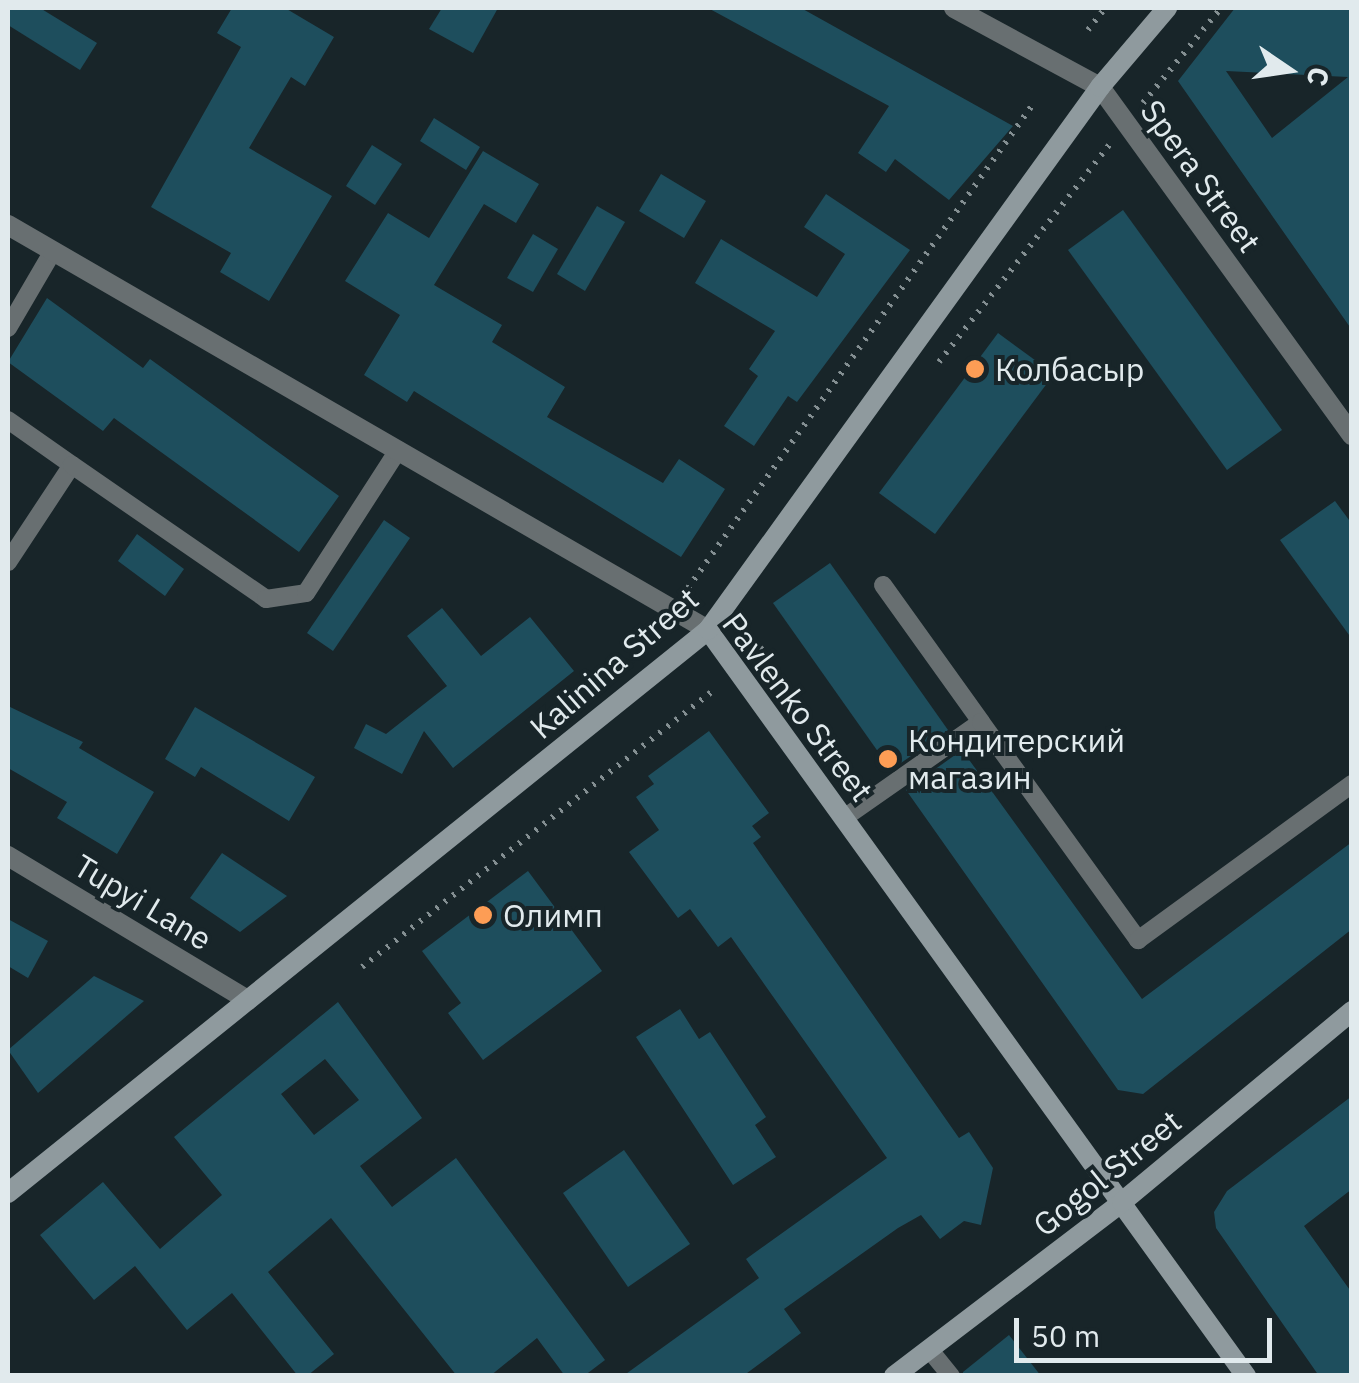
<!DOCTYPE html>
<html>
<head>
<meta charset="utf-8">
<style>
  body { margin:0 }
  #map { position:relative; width:1359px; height:1383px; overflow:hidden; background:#182529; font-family:"IBM Plex Sans",sans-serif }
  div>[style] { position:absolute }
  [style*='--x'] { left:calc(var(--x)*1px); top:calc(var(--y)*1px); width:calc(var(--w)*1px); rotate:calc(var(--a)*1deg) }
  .building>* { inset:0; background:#1e4e5d }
  .path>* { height:6px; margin-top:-3px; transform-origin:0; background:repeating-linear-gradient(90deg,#848f92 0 2.5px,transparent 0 10.5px) }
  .lane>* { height:18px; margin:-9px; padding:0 9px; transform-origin:9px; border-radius:9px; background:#686f71 }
  .street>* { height:20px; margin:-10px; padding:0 10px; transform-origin:10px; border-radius:10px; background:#686f71 }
  .secondary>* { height:20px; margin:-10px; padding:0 10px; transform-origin:10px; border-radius:10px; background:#8f9a9e }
  .dots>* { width:28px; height:28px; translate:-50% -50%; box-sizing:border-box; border:5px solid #182529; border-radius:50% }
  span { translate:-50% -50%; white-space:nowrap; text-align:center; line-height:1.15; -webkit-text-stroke:8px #182529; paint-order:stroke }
  .street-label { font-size:32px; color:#e1eaed }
  .poi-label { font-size:32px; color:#e1eaed }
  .left { translate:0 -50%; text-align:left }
  .frame { position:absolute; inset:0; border:10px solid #e1eaed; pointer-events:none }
  .north { position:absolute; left:1239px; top:20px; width:100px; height:100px; -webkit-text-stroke:8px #182529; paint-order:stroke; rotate:103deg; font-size:28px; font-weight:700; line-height:40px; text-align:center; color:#e1eaed }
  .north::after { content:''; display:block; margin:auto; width:35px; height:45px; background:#e1eaed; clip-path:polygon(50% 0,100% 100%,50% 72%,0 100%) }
  .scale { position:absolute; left:1014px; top:1318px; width:258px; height:45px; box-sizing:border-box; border:5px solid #e1eaed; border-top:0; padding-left:12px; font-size:30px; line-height:35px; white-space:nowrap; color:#e1eaed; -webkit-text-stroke:8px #182529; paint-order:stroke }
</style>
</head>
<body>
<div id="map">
  <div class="building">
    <div style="clip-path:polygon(8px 8px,40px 8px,97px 43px,80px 70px,8px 25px)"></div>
    <div style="clip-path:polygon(232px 8px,285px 8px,334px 37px,305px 86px,291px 77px,249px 148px,332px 196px,269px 301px,220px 272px,231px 253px,151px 207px,241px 47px,217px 33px)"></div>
    <div style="clip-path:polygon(442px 8px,498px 8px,473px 53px,429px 29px)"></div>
    <div style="clip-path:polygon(708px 8px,801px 8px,1013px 126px,949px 200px,895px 159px,886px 172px,858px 153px,889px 106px)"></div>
    <div style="clip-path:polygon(evenodd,1235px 8px,1352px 8px,1352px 330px,1178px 81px,1235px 8px,1226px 71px,1348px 77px,1272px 138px,1226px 71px)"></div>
    <div style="clip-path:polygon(434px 118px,480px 147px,466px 170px,420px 141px)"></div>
    <div style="clip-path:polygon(372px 145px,402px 164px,375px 205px,346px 186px)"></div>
    <div style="clip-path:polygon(483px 151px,539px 184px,516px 223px,484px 204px,434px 285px,502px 325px,492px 342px,565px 387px,547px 417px,663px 483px,679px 459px,725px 489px,681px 557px,414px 391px,407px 402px,364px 375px,400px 315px,345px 281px,388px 213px,429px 238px)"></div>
    <div style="clip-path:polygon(661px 174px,706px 201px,684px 238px,639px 211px)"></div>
    <div style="clip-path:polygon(826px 194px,910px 250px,797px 402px,788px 396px,754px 446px,724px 426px,758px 376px,749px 369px,775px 331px,695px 283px,721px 239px,817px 297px,845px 254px,804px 227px)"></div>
    <div style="clip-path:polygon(597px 206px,625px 222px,585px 291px,557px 274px)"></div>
    <div style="clip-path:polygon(1123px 210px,1282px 430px,1227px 470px,1068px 250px)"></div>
    <div style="clip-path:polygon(533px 234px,558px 249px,533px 292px,507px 278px)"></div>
    <div style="clip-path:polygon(47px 298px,143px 368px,150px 359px,339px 496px,299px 552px,114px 418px,103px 431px,8px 362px)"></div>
    <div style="clip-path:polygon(998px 333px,1054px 374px,935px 534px,879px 493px)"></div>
    <div style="clip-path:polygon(1335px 501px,1352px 524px,1352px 639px,1280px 540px)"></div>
    <div style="clip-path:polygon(384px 520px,410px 538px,333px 651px,307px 633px)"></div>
    <div style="clip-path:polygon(137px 534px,184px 569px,165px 596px,118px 561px)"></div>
    <div style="clip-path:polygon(830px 563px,948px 730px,891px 770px,773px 603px)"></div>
    <div style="clip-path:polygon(442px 608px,481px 656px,530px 617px,574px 671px,453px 768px,424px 731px,402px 774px,354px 748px,366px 724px,386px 734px,447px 686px,407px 636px)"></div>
    <div style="clip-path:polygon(8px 706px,83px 742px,79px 748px,154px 792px,117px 854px,57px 818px,67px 802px,8px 768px)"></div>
    <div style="clip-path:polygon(195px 707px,315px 777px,289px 821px,201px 767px,195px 777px,165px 759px)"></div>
    <div style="clip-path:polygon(709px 731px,769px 813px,752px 826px,761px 837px,753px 843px,959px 1138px,969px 1132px,993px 1168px,981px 1225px,964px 1221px,940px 1239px,921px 1215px,898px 1228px,784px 1309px,801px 1333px,743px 1376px,623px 1376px,759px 1278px,746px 1259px,887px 1158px,731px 937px,718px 947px,690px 909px,678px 918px,629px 852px,659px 830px,636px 797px,654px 784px,648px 776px)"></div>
    <div style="clip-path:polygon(962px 750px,1142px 999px,1352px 842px,1352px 929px,1143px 1094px,1118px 1090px,906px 790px)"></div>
    <div style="clip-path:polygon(222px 853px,287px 896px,240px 932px,190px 898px)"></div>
    <div style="clip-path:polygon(528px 871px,602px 971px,483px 1060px,448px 1013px,461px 1003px,422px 951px)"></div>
    <div style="clip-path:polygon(8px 919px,48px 941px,28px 978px,8px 966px)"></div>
    <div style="clip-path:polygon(94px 976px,144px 1001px,38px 1093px,8px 1050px)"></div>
    <div style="clip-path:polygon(evenodd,338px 1002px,422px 1118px,360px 1166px,392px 1207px,456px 1158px,605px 1360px,584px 1376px,565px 1376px,537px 1338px,490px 1376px,457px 1376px,331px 1218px,268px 1272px,334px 1354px,307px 1376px,298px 1376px,232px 1293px,187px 1330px,135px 1266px,94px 1300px,40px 1235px,103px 1182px,160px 1249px,222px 1195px,174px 1137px,338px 1002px,325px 1059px,359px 1100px,314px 1135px,281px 1094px,325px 1059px)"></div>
    <div style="clip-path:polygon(680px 1009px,699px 1039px,710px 1032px,766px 1117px,755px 1125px,776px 1157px,733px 1185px,636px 1037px)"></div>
    <div style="clip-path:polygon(1352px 1096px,1352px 1189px,1304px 1226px,1352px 1293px,1352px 1376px,1319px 1376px,1216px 1228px,1214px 1212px,1227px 1191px)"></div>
    <div style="clip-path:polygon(624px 1150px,690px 1244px,628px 1287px,563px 1193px)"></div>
    <div style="clip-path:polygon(1009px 1335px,1041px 1376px,963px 1376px,963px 1372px)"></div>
  </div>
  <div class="path">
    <div style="--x:1088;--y:30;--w:28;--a:-52"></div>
    <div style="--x:1143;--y:103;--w:123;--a:-50.6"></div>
    <div style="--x:939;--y:362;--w:277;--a:-51.9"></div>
    <div style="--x:688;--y:588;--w:591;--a:-54.51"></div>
    <div style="--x:746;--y:632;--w:25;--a:48"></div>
    <div style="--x:362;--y:967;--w:448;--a:-38.2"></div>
  </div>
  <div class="lane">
    <div style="--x:8;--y:328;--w:89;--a:-59.7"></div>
    <div style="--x:8;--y:420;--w:78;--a:35.1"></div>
    <div style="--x:8;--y:562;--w:116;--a:-56.6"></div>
    <div style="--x:72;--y:465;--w:236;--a:34.6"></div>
    <div style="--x:266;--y:599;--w:40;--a:-8.5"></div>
    <div style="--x:306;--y:593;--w:170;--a:-57.2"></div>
    <div style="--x:883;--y:585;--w:168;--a:54.4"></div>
    <div style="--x:844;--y:818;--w:167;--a:-35"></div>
    <div style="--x:981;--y:722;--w:269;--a:54.2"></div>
    <div style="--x:1138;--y:940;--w:265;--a:-36.1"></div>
    <div style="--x:929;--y:1349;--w:35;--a:51"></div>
  </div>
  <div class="street">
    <div style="--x:954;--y:8;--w:166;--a:28.4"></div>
    <div style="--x:1100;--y:87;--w:430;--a:54.1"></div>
    <div style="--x:8;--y:225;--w:809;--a:30.05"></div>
    <div style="--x:8;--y:856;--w:280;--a:31"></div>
  </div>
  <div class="secondary">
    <div style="--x:708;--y:630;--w:920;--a:54.2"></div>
    <div style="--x:8;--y:1193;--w:898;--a:-38.81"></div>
    <div style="--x:708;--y:630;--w:670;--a:-54.17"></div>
    <div style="--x:1100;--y:87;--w:104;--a:-49.7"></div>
    <div style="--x:894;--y:1376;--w:287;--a:-37.3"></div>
    <div style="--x:1122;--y:1202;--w:299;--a:-39.7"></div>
  </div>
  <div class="dots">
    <div style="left:975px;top:369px;background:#fd9d55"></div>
    <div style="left:888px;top:759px;background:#fd9d55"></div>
    <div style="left:483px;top:915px;background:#fd9d55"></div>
  </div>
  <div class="street-label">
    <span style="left:1201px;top:176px;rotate:54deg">Spera Street</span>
    <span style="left:614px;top:663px;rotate:-41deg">Kalinina Street</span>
    <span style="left:798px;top:707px;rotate:53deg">Pavlenko Street</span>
    <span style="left:143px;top:902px;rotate:31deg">Tupyi Lane</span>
    <span style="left:1107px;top:1173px;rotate:-39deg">Gogol Street</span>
  </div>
  <div class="poi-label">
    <span class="left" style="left:995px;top:369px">Колбасыр</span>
    <span class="left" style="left:908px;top:759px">Кондитерский<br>магазин</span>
    <span class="left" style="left:503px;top:915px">Олимп</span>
  </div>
  <div class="frame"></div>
  <div class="north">С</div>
  <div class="scale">50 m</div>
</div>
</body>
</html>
